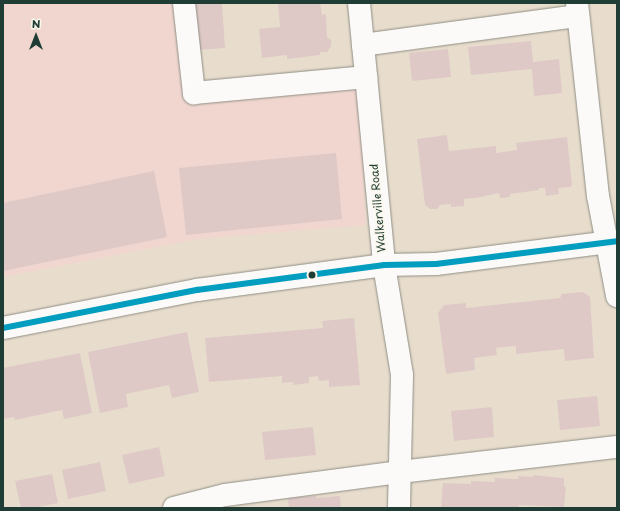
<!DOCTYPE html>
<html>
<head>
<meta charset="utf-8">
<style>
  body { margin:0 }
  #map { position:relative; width:620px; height:511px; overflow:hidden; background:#e8ddcd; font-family:"Playpen Sans",sans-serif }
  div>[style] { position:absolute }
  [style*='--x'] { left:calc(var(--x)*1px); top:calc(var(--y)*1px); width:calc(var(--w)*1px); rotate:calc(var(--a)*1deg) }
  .built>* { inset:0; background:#f0d6cf }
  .building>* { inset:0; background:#dec9c7 }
  .roads { filter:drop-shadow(0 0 1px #8f8e85) drop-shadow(0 0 1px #8f8e85) }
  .minor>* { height:22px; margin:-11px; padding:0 11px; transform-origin:11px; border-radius:11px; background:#fcfaf8 }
  .bus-1>* { height:6px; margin:-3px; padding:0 3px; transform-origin:3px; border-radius:3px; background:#039ebf }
  .dots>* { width:11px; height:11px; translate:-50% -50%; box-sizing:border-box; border:2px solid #fbf7ec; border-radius:50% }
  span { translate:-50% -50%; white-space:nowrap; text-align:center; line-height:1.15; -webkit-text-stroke:3px #fbf7ec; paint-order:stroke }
  .street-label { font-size:11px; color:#1f3d34 }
  .frame { position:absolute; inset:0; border:4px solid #1f3d34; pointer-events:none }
  .north { position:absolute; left:16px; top:16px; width:40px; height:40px; -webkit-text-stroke:3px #fbf7ec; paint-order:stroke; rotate:0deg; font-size:11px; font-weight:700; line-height:16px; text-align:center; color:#1f3d34 }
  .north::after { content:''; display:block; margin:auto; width:14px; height:18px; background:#1f3d34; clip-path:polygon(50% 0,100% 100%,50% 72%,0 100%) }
</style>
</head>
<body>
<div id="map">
  <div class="built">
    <div style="clip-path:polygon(3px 3px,173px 3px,181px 86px,358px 74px,366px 225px,199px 239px,3px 277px)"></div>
  </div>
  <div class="building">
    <div style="clip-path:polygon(193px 3px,222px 3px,225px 48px,197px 50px)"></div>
    <div style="clip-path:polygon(278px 3px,320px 3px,322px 15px,326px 14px,327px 37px,331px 40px,331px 46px,327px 52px,320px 52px,320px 55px,287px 59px,287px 55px,262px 58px,259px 29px,280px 27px)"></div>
    <div style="clip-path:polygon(531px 41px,533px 62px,559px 59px,562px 93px,534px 96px,532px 69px,471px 75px,468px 47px)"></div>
    <div style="clip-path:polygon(448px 49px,451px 77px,412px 81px,409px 53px)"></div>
    <div style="clip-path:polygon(447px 135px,449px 151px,496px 146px,496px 153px,517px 150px,516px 143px,567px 137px,572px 185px,570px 187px,558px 188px,559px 194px,546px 196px,545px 188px,539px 188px,539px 190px,510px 194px,510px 197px,500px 198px,499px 193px,476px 198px,476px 196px,475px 198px,464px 199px,464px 206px,451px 207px,451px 204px,440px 205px,437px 209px,430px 209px,425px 205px,417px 139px)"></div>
    <div style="clip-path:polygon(336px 153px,342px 219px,186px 235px,179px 168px)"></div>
    <div style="clip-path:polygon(154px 171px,167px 237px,3px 271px,3px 203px)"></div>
    <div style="clip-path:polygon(583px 292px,590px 297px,594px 358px,565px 361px,564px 349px,516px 354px,516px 346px,496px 348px,497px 355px,474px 358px,475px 370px,446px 374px,438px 313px,444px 305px,466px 303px,466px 308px,560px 298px,562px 294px)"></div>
    <div style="clip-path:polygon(354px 318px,360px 385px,329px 387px,329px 380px,319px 381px,318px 376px,309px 377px,309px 383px,293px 385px,293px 382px,282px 383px,282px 376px,209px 382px,205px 338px,323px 328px,322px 321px)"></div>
    <div style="clip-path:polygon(187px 332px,199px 392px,172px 398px,169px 385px,126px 394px,128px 407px,100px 413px,88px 352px)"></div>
    <div style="clip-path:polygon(80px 353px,92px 413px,64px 419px,62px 410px,15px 420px,14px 417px,3px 419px,3px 368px)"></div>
    <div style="clip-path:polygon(597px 396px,600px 426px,560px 430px,557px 400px)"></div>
    <div style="clip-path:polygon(492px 407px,494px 437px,454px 441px,451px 411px)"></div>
    <div style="clip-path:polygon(313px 427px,316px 455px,265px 460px,262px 432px)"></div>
    <div style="clip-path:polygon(159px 447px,165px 476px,129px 484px,122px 455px)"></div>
    <div style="clip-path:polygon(100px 462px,106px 491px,68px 499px,62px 470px)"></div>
    <div style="clip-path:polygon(52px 474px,58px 503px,33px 508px,21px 508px,15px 481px)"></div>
    <div style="clip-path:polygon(533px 475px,564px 478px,564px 487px,566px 487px,564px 507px,519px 505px,519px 508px,441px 508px,443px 483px,471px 484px,471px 481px,495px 482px,495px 478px,518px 479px,518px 476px,533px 477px)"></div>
    <div style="clip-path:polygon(316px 496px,316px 498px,340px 496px,341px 508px,289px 508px,288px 498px)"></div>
  </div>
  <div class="roads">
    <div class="minor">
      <div style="--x:184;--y:3;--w:91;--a:83.7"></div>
      <div style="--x:194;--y:93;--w:173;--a:-5.3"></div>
      <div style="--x:359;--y:3;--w:263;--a:84.5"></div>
      <div style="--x:384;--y:265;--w:111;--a:80.7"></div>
      <div style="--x:402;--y:375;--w:133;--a:91.3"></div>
      <div style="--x:577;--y:3;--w:194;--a:83.8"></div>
      <div style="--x:598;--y:196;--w:102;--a:79.2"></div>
      <div style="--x:363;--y:45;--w:217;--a:-7.7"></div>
      <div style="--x:3;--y:328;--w:198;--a:-11.1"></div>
      <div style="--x:197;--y:290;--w:189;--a:-7.6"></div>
      <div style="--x:384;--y:265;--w:52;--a:-1.1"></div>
      <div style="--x:436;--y:264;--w:182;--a:-7.2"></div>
      <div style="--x:174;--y:508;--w:53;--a:-14.3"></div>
      <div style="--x:225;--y:495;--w:177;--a:-7.5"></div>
      <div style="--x:400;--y:472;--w:218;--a:-6.6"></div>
    </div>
  </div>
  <div class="bus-1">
    <div style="--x:3;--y:328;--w:198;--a:-11.1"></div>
    <div style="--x:197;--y:290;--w:189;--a:-7.6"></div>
    <div style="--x:384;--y:265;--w:52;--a:-1.1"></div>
    <div style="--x:436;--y:264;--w:182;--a:-7.2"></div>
  </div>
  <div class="dots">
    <div style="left:312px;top:275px;background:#1f3d34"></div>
  </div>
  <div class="street-label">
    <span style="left:378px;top:208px;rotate:-95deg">Walkerville Road</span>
  </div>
  <div class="frame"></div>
  <div class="north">N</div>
</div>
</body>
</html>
